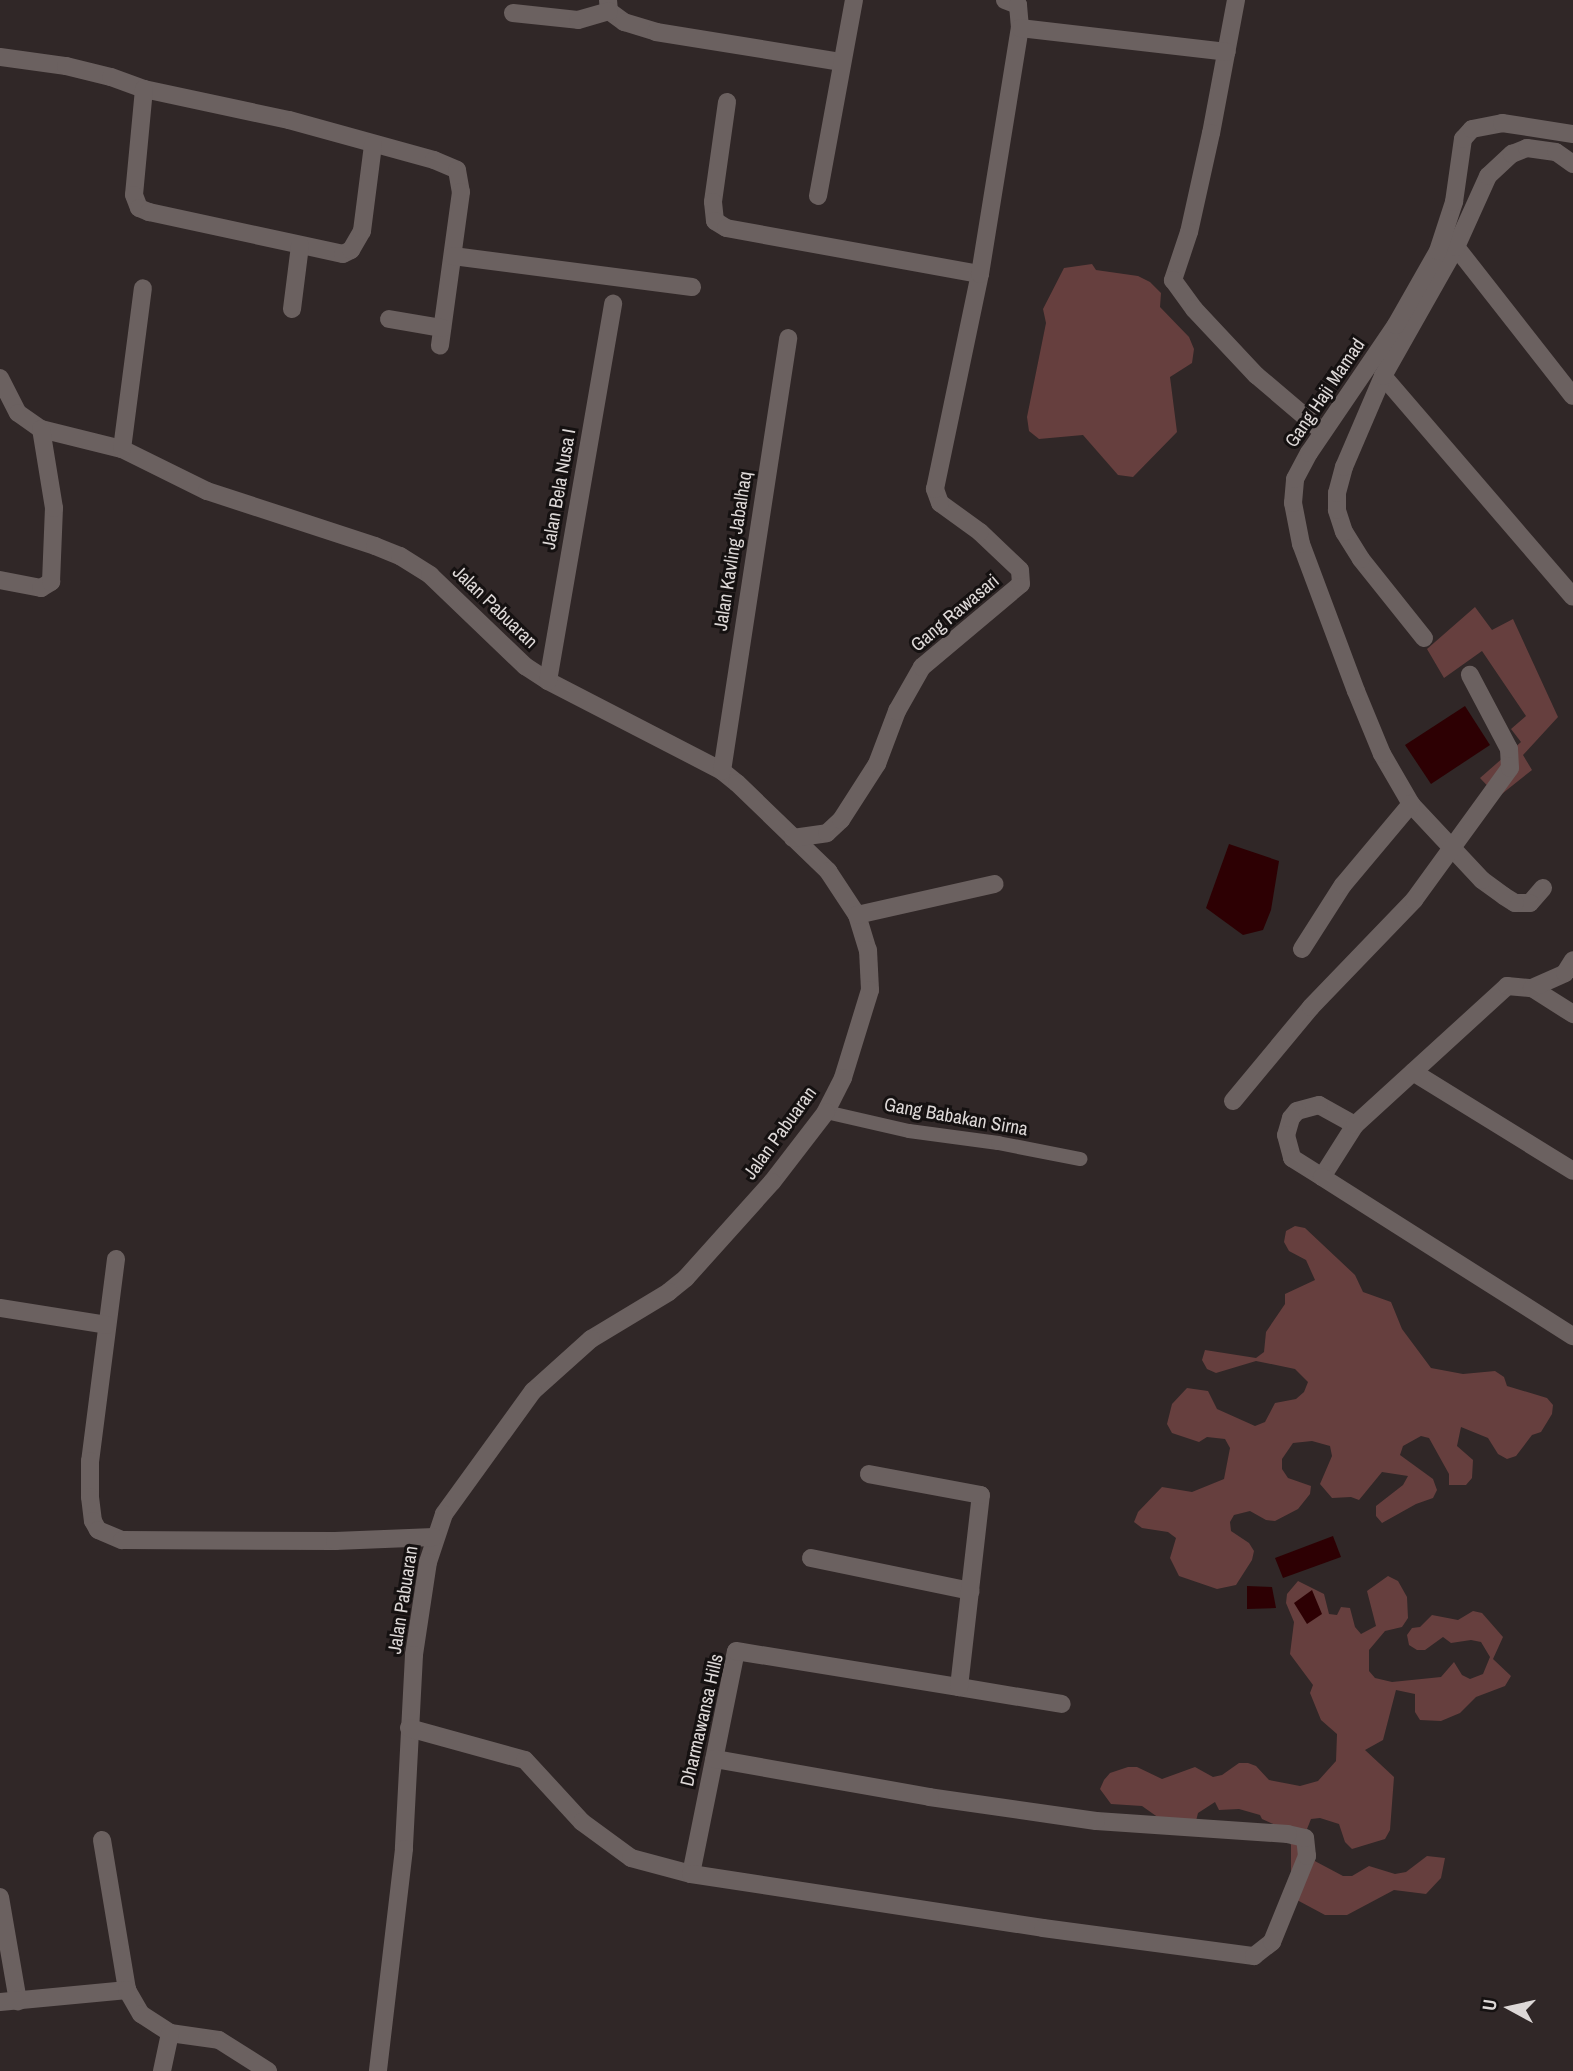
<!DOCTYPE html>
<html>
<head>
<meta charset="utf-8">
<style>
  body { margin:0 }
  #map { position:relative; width:1573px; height:2071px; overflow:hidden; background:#302727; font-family:"Archivo Narrow",sans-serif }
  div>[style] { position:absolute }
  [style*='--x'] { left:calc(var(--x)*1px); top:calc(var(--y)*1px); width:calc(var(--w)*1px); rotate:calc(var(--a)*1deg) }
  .green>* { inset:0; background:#663f3e }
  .water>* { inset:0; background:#2d0003 }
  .lane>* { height:14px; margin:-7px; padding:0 7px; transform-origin:7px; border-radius:7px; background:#6b6160 }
  .street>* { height:18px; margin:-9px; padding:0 9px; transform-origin:9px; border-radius:9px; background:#6b6160 }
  span { translate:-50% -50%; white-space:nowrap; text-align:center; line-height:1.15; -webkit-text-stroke:6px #151111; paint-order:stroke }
  .street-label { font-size:19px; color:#ddd8d7 }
  .north { position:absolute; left:1475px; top:1973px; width:70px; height:70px; -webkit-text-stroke:5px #151111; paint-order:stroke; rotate:278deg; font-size:19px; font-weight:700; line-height:28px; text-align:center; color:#ddd8d7 }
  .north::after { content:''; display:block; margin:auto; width:24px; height:32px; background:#ddd8d7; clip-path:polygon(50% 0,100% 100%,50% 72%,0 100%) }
</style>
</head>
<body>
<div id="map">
  <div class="green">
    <div style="clip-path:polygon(1092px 264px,1096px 270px,1138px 276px,1150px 282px,1161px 293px,1160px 307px,1189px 337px,1194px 349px,1192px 363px,1170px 377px,1177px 432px,1133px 477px,1118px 475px,1083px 435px,1039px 439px,1029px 431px,1027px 417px,1046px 323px,1043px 309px,1064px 268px)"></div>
    <div style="clip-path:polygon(1475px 607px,1492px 630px,1513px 619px,1558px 717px,1523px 755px,1532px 770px,1498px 797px,1480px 778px,1521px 742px,1511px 729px,1526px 716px,1482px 651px,1444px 678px,1427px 649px)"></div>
    <div style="clip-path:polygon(1295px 1226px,1305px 1228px,1355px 1275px,1363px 1292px,1391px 1302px,1402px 1329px,1431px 1368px,1463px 1374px,1495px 1371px,1504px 1377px,1507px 1386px,1547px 1398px,1553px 1405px,1552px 1414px,1541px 1432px,1532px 1435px,1516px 1456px,1507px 1459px,1498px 1454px,1488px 1438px,1461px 1427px,1457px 1446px,1473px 1460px,1472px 1478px,1466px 1485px,1449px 1485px,1449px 1474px,1429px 1438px,1421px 1436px,1403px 1446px,1400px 1455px,1433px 1479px,1437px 1490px,1433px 1498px,1416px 1504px,1382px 1523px,1376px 1516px,1376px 1506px,1403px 1485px,1408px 1476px,1382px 1472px,1359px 1500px,1351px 1497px,1332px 1498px,1320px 1484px,1332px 1456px,1330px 1446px,1312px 1441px,1293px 1443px,1282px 1459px,1282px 1469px,1288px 1478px,1311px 1486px,1310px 1494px,1298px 1509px,1275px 1521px,1266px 1520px,1250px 1511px,1234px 1515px,1230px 1522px,1231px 1531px,1249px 1543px,1254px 1551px,1252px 1560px,1236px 1585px,1217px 1589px,1179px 1576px,1170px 1558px,1176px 1538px,1168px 1532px,1142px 1528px,1134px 1522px,1138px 1512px,1162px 1487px,1192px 1492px,1224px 1479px,1230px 1448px,1225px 1439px,1207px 1437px,1199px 1442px,1172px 1433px,1167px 1424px,1172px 1404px,1187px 1388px,1208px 1391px,1217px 1409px,1255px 1426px,1265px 1422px,1275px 1403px,1296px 1399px,1304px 1392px,1308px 1382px,1295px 1369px,1256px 1361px,1216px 1373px,1207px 1369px,1202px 1360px,1205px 1350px,1256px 1358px,1264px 1352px,1266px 1332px,1285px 1304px,1285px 1294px,1315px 1280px,1306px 1260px,1289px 1251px,1284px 1242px,1286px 1231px)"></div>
    <div style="clip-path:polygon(1388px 1576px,1398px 1581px,1407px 1597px,1408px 1618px,1402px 1627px,1385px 1631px,1369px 1650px,1369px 1671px,1375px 1678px,1392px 1682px,1441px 1677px,1454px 1662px,1462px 1675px,1470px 1679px,1483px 1674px,1490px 1657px,1481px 1642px,1471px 1640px,1451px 1643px,1443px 1637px,1425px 1650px,1417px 1650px,1409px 1645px,1407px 1635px,1412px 1628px,1420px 1627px,1432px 1615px,1458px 1620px,1473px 1611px,1482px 1613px,1503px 1637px,1493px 1659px,1511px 1676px,1505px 1686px,1476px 1697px,1460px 1713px,1441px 1721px,1420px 1720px,1415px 1712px,1415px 1694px,1396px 1690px,1383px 1740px,1365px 1750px,1394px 1777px,1390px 1830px,1385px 1839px,1352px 1849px,1345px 1842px,1339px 1824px,1320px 1818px,1311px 1819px,1303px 1839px,1311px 1859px,1343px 1876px,1352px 1876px,1369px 1866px,1395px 1874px,1406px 1872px,1427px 1856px,1445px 1858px,1441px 1878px,1426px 1894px,1394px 1890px,1347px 1915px,1325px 1915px,1297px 1900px,1291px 1891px,1291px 1845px,1282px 1828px,1262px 1819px,1260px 1815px,1239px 1809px,1219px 1810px,1215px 1802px,1198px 1813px,1193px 1833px,1183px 1835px,1142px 1806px,1111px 1804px,1100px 1789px,1104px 1780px,1110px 1773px,1128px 1767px,1137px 1767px,1162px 1779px,1195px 1767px,1213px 1777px,1222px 1775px,1239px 1763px,1248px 1763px,1256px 1766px,1269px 1780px,1300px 1786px,1318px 1781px,1336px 1761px,1337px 1734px,1321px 1720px,1310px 1693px,1313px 1685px,1290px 1654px,1294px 1622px,1286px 1603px,1287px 1594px,1298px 1581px,1324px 1594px,1329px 1614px,1337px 1615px,1341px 1607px,1350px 1608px,1355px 1627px,1361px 1634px,1376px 1626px,1367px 1591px)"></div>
  </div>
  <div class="water">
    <div style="clip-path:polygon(1465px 706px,1490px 745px,1431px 784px,1405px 745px)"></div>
    <div style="clip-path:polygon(1229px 844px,1279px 861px,1271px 910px,1263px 930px,1243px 935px,1206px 908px)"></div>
    <div style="clip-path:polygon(1333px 1536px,1341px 1557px,1283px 1578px,1275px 1558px)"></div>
    <div style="clip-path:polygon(1247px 1586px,1272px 1587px,1276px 1608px,1247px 1609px)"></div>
    <div style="clip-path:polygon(1312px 1590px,1322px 1614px,1307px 1624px,1294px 1603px)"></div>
  </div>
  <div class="lane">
    <div style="--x:826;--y:1112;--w:85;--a:12.9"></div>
    <div style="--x:909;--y:1131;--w:90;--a:7.7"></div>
    <div style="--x:998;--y:1143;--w:84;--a:11"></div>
  </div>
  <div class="street">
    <div style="--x:608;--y:0;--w:11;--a:85"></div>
    <div style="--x:609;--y:11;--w:19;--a:36"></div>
    <div style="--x:624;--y:22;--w:34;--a:17"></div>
    <div style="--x:656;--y:32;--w:188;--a:9.2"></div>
    <div style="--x:1005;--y:0;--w:14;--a:21"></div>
    <div style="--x:1018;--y:5;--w:23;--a:85"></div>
    <div style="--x:1236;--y:0;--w:135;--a:100.6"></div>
    <div style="--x:1211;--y:133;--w:101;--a:102.5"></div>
    <div style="--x:1189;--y:232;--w:51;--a:108.4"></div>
    <div style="--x:1173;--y:280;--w:36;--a:54"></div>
    <div style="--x:1194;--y:309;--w:91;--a:46.8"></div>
    <div style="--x:1256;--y:375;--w:87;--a:40.3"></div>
    <div style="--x:513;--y:13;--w:65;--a:6.1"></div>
    <div style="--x:578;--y:20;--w:32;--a:-16"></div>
    <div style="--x:0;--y:57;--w:67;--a:7.8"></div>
    <div style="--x:66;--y:66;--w:46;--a:13.7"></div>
    <div style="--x:111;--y:77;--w:35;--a:20"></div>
    <div style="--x:144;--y:89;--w:148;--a:12.1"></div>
    <div style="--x:289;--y:120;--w:150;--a:15.4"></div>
    <div style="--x:434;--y:160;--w:25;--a:23"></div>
    <div style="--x:457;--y:170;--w:22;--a:80"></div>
    <div style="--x:461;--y:192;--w:155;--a:97.8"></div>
    <div style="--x:144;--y:89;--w:106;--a:95.4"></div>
    <div style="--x:134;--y:195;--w:14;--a:69"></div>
    <div style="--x:139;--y:208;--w:11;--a:22"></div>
    <div style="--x:149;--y:212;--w:198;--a:12.2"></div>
    <div style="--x:343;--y:254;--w:9;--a:-27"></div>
    <div style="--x:351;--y:250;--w:22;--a:-60"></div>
    <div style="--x:362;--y:231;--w:87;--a:-82.7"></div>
    <div style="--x:727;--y:102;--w:101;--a:98"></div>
    <div style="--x:713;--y:202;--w:19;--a:84"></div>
    <div style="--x:715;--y:221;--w:13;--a:32"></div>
    <div style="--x:726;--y:228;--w:258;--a:10.3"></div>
    <div style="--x:818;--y:196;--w:199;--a:-79.6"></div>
    <div style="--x:1456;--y:247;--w:189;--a:51.9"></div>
    <div style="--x:453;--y:256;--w:241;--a:7.4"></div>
    <div style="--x:292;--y:309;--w:64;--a:-82.8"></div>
    <div style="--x:389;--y:319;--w:54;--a:9.6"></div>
    <div style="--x:1383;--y:376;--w:291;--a:49.3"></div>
    <div style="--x:0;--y:378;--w:39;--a:63"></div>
    <div style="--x:18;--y:413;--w:28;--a:35"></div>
    <div style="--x:41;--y:429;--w:83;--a:13.9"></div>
    <div style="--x:122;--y:449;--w:95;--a:26.3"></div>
    <div style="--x:207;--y:491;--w:177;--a:18.1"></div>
    <div style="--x:375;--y:546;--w:27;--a:22"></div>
    <div style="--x:400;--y:556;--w:36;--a:32"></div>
    <div style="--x:430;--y:575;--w:132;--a:43.8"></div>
    <div style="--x:525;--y:666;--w:27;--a:33"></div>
    <div style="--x:548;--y:681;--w:196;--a:27.3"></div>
    <div style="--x:722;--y:771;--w:19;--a:39"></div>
    <div style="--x:737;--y:783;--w:127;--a:44"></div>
    <div style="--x:828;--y:871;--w:53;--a:56.6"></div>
    <div style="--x:857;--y:915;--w:37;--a:73"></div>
    <div style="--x:868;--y:950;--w:40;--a:87.1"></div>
    <div style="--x:870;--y:990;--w:92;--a:107.1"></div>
    <div style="--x:843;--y:1078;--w:38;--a:117"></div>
    <div style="--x:826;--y:1112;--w:88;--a:127.6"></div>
    <div style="--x:772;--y:1182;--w:129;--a:131.9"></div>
    <div style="--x:686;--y:1278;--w:22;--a:141"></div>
    <div style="--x:669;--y:1292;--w:91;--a:148.9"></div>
    <div style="--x:591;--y:1339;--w:78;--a:138.1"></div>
    <div style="--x:533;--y:1391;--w:152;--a:125.9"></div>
    <div style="--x:444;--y:1514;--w:51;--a:108.4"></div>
    <div style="--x:428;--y:1562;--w:94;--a:98.6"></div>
    <div style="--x:414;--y:1655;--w:194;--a:93"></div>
    <div style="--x:404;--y:1849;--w:224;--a:96.7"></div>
    <div style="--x:122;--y:449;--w:162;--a:-82.6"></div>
    <div style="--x:0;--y:580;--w:42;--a:11"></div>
    <div style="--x:41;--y:588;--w:12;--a:-31"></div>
    <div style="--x:51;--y:582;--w:74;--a:-87.7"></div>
    <div style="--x:54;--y:508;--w:80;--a:-99.3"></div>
    <div style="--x:1424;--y:638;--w:101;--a:-128.6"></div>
    <div style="--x:1361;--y:559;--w:32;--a:-122"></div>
    <div style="--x:1344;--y:532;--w:23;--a:-108"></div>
    <div style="--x:1337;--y:510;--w:17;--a:-90"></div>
    <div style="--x:1337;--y:493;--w:27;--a:-75"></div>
    <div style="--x:1344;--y:467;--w:99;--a:-66.8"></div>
    <div style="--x:1383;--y:376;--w:148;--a:-60.5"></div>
    <div style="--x:1456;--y:247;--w:78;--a:-65.7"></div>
    <div style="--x:1488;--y:176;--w:33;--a:-43"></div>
    <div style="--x:1512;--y:154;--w:16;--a:-22"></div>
    <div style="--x:1527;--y:148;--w:29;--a:8"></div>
    <div style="--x:1556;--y:152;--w:21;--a:35"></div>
    <div style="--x:548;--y:681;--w:383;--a:-80.2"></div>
    <div style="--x:722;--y:771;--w:438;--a:-81.3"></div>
    <div style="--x:793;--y:838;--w:34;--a:-8"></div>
    <div style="--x:827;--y:833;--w:19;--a:-43"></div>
    <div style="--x:841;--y:820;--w:67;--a:-57.3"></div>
    <div style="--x:877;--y:764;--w:57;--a:-69.3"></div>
    <div style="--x:897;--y:711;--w:51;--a:-60.4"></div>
    <div style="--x:922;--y:667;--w:129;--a:-40"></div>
    <div style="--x:1021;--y:584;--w:14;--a:-94"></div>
    <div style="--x:1020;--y:570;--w:55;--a:-136.5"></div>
    <div style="--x:980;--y:532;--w:49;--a:-144.1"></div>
    <div style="--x:940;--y:503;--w:15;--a:-110"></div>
    <div style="--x:935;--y:489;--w:220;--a:-78.2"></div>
    <div style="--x:980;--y:274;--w:249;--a:-80.8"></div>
    <div style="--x:1020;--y:28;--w:208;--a:6.6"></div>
    <div style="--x:1543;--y:888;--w:20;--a:131"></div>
    <div style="--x:1530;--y:903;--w:15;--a:180"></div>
    <div style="--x:1515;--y:903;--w:13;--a:-148"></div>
    <div style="--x:1504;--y:896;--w:27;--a:-144"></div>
    <div style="--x:1482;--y:880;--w:104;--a:-133.1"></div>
    <div style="--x:1411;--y:804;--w:58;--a:-120.1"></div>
    <div style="--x:1382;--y:754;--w:68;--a:-112.4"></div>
    <div style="--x:1356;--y:691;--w:157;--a:-110.5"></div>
    <div style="--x:1301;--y:544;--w:42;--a:-101"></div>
    <div style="--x:1293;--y:503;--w:24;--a:-85"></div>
    <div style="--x:1295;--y:479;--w:30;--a:-62"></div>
    <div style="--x:1309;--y:453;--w:155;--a:-55.8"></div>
    <div style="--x:1396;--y:325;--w:85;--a:-60.4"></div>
    <div style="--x:1438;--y:251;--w:52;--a:-71.9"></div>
    <div style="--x:1454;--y:202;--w:64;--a:-81.9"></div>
    <div style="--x:1463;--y:139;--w:13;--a:-48"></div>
    <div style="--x:1472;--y:129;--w:31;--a:-11"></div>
    <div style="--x:1502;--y:123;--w:72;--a:8.8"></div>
    <div style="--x:857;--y:915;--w:141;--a:-12.7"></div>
    <div style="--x:1302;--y:949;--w:76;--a:-57.4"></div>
    <div style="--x:1343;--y:885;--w:106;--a:-50"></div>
    <div style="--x:1532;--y:988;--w:49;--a:32.4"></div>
    <div style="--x:1413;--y:1072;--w:188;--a:31.7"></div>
    <div style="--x:1233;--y:1101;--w:122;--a:-50.3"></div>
    <div style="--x:1311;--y:1007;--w:149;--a:-46.1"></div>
    <div style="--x:1414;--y:900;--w:163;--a:-54"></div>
    <div style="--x:1510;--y:768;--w:19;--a:-93"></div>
    <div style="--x:1509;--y:749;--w:84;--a:-117.8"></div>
    <div style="--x:1355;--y:1125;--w:41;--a:-150.9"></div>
    <div style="--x:1319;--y:1105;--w:23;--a:165"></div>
    <div style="--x:1297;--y:1111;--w:9;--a:131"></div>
    <div style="--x:1291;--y:1118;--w:18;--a:106"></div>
    <div style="--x:1286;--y:1135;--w:24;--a:75"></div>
    <div style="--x:1292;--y:1158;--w:36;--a:32"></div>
    <div style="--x:1322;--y:1177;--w:62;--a:-57.6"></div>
    <div style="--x:1355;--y:1125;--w:206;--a:-42.4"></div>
    <div style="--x:1507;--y:986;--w:25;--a:5"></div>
    <div style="--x:1532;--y:988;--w:36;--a:-24"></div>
    <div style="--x:1565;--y:973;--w:15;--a:-58"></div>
    <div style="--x:1322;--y:1177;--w:297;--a:32.4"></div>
    <div style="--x:116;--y:1259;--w:204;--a:97.3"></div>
    <div style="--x:90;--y:1461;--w:36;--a:90"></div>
    <div style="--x:90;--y:1497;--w:24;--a:83"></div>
    <div style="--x:93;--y:1521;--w:10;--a:61"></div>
    <div style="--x:98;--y:1530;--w:26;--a:23"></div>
    <div style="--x:122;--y:1540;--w:213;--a:0.3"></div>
    <div style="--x:335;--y:1541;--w:99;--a:-2.3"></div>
    <div style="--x:0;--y:1308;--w:108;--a:9"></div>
    <div style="--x:811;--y:1558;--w:163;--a:11.7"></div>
    <div style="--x:959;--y:1687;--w:104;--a:9.4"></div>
    <div style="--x:409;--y:1728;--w:120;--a:15.4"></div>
    <div style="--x:525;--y:1760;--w:84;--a:47.4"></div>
    <div style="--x:582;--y:1822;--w:61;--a:36.3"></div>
    <div style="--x:631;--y:1858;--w:62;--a:14.9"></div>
    <div style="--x:691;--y:1874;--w:227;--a:-78.6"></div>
    <div style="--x:736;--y:1651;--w:226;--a:9.2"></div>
    <div style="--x:959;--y:1687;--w:193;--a:-83.5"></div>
    <div style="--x:981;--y:1495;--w:114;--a:-169.4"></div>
    <div style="--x:102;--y:1840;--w:152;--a:80.5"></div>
    <div style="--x:691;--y:1874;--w:356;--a:8.7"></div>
    <div style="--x:1043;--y:1928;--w:213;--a:7.6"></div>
    <div style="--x:1254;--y:1956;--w:23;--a:-38"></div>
    <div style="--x:1272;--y:1942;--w:93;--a:-67.9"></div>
    <div style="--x:1307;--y:1856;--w:18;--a:-96"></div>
    <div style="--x:1305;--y:1838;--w:17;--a:-167"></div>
    <div style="--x:1288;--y:1834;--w:192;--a:-176.1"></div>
    <div style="--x:1096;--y:1821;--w:168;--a:-171.8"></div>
    <div style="--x:930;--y:1797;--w:219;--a:-170"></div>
    <div style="--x:0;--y:1897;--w:106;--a:80.2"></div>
    <div style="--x:0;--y:2002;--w:128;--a:-5.4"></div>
    <div style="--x:127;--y:1990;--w:28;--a:60"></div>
    <div style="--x:141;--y:2014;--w:35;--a:33"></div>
    <div style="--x:170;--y:2033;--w:49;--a:8.1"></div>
    <div style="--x:219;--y:2040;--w:58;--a:32.3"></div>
    <div style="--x:162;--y:2071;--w:39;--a:-78"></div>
  </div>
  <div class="street-label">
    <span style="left:1325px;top:393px;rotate:-56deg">Gang Haji Mamad</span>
    <span style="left:559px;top:489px;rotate:-80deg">Jalan Bela Nusa I</span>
    <span style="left:733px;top:551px;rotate:-81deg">Jalan Kavling Jabalhaq</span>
    <span style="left:495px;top:607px;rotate:44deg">Jalan Pabuaran</span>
    <span style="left:955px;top:613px;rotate:-40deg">Gang Rawasari</span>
    <span style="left:956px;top:1117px;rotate:10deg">Gang Babakan Sirna</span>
    <span style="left:780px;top:1133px;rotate:-54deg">Jalan Pabuaran</span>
    <span style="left:403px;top:1600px;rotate:-81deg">Jalan Pabuaran</span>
    <span style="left:702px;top:1720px;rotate:-77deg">Dharmawansa Hills</span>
  </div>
  <div class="north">U</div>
</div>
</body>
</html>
